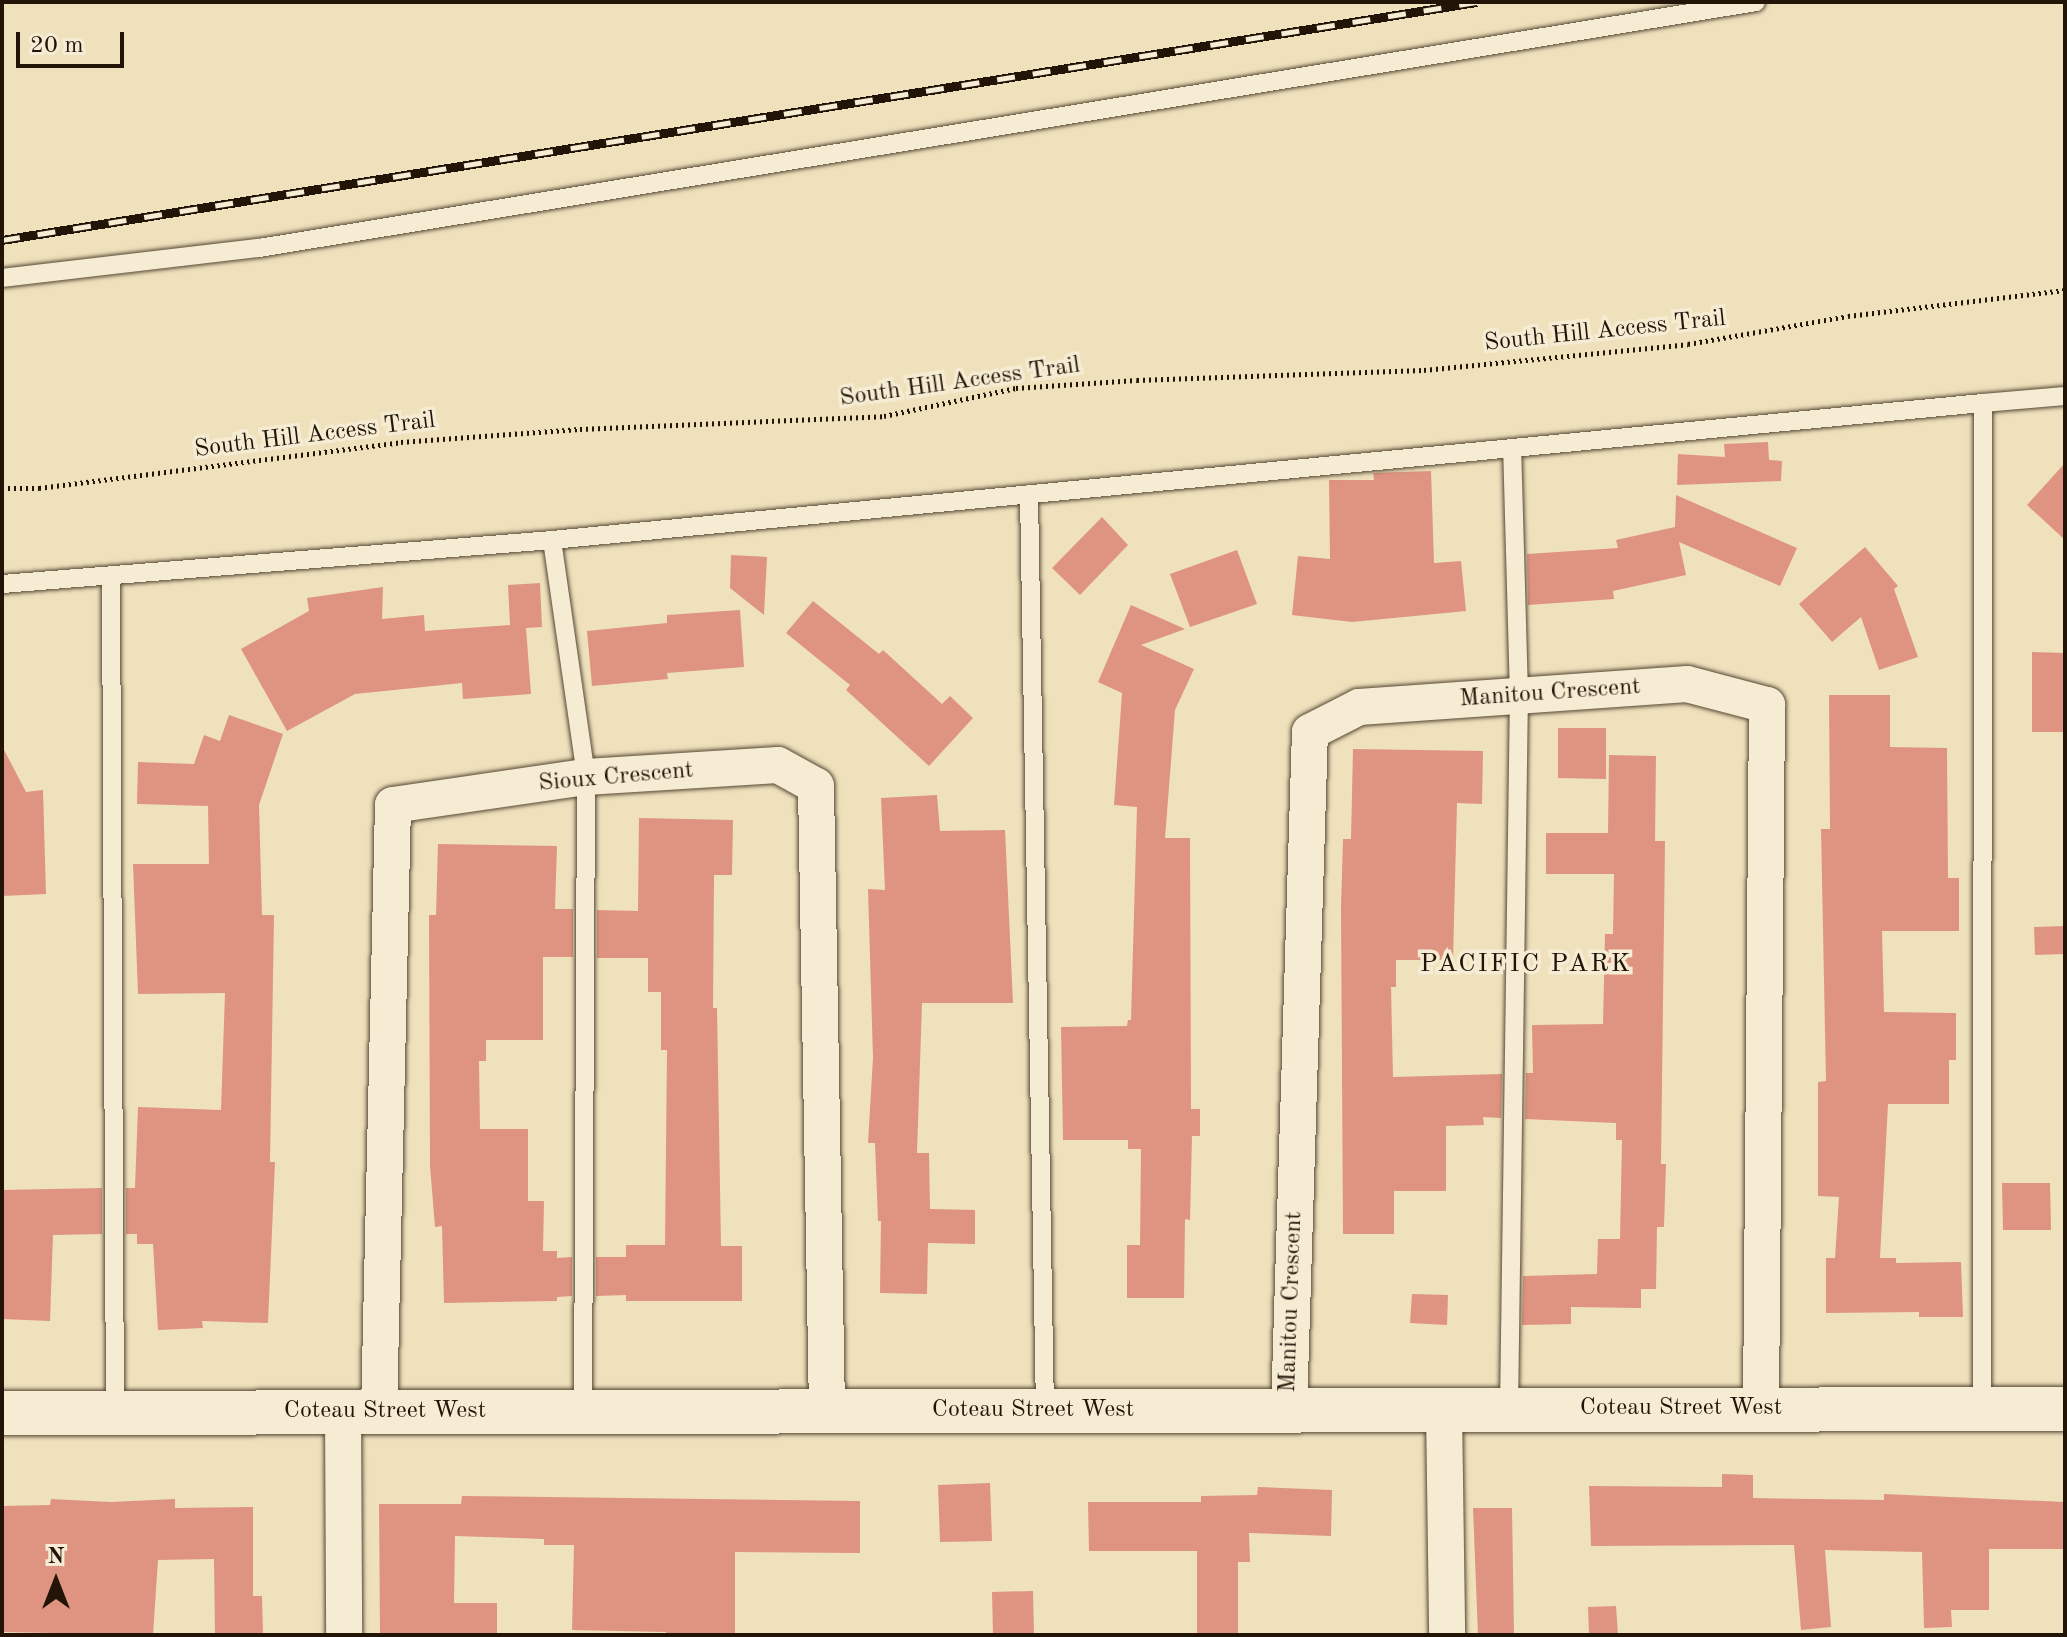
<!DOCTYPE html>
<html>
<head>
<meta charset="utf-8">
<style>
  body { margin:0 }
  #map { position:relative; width:2067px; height:1637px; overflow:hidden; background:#efe1bc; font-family:"Old Standard TT",serif }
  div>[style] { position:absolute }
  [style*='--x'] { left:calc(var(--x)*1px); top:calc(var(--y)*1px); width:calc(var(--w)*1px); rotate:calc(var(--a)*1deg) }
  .building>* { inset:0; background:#de9480 }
  .path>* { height:5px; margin-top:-2.5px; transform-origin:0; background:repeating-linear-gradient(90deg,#221407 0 2px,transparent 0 6px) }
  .roads { filter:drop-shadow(0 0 2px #554734) drop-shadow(0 0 2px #554734) }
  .service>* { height:18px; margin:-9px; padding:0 9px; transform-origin:9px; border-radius:9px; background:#f5ecd3 }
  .minor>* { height:36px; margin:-18px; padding:0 18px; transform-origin:18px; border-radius:18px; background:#f5ecd3 }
  .tertiary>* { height:44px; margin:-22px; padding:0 22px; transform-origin:22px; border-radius:22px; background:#f5ecd3 }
  .rail>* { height:9px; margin-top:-4.5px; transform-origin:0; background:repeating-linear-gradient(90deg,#f5ecd3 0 18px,#221407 0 36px); box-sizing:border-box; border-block:2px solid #221407 }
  span { translate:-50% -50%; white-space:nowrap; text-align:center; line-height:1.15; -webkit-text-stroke:7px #f5ecd3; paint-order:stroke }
  .street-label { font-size:24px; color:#221407 }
  .neighbourhood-label { font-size:26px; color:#221407; letter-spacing:2px }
  .frame { position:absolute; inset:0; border:4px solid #221407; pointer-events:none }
  .north { position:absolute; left:16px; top:1541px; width:80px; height:80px; -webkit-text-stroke:6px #f5ecd3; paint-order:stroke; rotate:0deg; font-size:22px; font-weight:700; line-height:32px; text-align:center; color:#221407 }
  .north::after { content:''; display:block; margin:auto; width:28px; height:36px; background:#221407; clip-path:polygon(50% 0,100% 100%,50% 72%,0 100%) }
  .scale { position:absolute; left:16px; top:32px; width:108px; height:36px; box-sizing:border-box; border:4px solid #221407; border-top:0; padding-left:10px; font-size:24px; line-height:28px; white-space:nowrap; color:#221407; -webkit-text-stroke:6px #f5ecd3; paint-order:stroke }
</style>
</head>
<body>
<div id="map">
  <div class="building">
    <div style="clip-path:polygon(1768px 442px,1769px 460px,1782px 461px,1781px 481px,1677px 485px,1678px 454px,1725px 457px,1724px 444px)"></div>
    <div style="clip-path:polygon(2065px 463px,2065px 540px,2027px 505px)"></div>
    <div style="clip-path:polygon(1431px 471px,1434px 563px,1461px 561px,1466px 611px,1352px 622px,1292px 615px,1298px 556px,1330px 559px,1329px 480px,1374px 480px,1373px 473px)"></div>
    <div style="clip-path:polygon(1676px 495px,1797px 548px,1780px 586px,1679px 542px,1686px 575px,1613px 591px,1614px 599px,1528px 605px,1527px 554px,1618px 548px,1616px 540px,1675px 527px)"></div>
    <div style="clip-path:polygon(1102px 517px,1128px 545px,1080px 595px,1052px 568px)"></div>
    <div style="clip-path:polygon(1865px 547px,1898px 586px,1894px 589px,1918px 657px,1879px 670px,1861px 617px,1832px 642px,1799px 604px)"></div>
    <div style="clip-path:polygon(1237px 550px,1257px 604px,1190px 627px,1170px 574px)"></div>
    <div style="clip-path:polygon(731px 555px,767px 557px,764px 615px,730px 588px)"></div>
    <div style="clip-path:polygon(540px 583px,542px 627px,526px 628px,531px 694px,463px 699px,462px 683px,355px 694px,287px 731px,241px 649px,309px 611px,307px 598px,383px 587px,382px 619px,424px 615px,425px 631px,510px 625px,508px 585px)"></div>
    <div style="clip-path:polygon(813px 601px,879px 654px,883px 650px,942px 704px,950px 696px,973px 718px,929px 766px,846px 690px,850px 685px,786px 633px)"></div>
    <div style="clip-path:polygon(1131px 605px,1185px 629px,1141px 645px,1194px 669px,1175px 710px,1165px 838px,1190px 838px,1191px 1109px,1200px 1109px,1200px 1136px,1192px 1136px,1190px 1220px,1185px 1219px,1184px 1298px,1127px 1298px,1127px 1245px,1140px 1245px,1141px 1149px,1128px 1149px,1128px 1140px,1063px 1140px,1061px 1027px,1127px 1026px,1128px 1020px,1131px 1020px,1137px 807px,1114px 805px,1122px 693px,1098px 682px)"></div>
    <div style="clip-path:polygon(740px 610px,744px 667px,667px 673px,668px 679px,592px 686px,587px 631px,667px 623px,667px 615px)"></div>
    <div style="clip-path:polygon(2032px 652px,2065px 653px,2065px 732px,2032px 732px)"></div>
    <div style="clip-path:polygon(1829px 695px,1890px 695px,1890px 747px,1947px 748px,1948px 878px,1959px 878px,1959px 931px,1882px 931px,1884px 1012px,1956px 1013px,1956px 1060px,1949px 1060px,1949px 1104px,1888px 1104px,1880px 1258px,1896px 1258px,1896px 1263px,1961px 1262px,1963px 1317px,1919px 1317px,1919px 1312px,1826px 1313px,1826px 1258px,1835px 1258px,1839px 1197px,1818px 1196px,1818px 1082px,1826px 1081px,1821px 829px,1830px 829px)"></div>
    <div style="clip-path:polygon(229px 715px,283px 734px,259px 805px,262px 915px,274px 915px,270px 1162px,275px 1162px,268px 1323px,202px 1321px,203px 1328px,158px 1330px,153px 1244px,137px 1244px,137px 1234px,126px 1234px,126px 1188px,135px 1188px,138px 1107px,221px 1110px,225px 993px,138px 994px,133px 864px,209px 864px,208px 806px,137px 804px,138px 762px,194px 764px,204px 735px,220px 741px)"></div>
    <div style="clip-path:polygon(1558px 728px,1606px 728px,1606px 779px,1558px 778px)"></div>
    <div style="clip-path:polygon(2px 746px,26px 792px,43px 790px,46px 894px,2px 896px)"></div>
    <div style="clip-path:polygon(1353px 749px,1483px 751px,1482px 804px,1457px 803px,1453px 960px,1396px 960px,1396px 987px,1391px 987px,1393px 1077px,1502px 1074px,1501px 1118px,1483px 1117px,1484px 1125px,1446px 1126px,1446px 1191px,1394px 1191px,1394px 1234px,1343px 1234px,1341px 907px,1343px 839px,1351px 839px)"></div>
    <div style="clip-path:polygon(1609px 755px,1656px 756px,1655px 841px,1665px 841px,1661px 1164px,1666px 1164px,1664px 1227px,1657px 1227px,1656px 1289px,1641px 1289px,1641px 1308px,1571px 1307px,1571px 1324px,1522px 1325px,1523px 1276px,1597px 1274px,1598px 1239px,1620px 1239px,1622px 1140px,1616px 1140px,1616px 1123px,1525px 1119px,1526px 1073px,1533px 1073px,1532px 1025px,1603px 1024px,1605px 934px,1613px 934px,1614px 874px,1546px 874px,1546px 833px,1608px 833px)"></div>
    <div style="clip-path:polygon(937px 795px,940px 831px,1005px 830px,1013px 1003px,922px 1003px,917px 1153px,929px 1153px,930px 1209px,975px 1210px,975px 1244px,928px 1243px,927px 1294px,880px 1293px,881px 1221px,878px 1221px,875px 1143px,868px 1143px,873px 1058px,868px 889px,885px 890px,881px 798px)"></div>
    <div style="clip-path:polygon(639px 818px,733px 820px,732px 875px,714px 875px,713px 1008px,717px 1008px,721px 1246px,742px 1246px,742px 1301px,626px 1301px,626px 1295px,596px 1296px,596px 1257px,626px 1257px,626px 1245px,665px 1245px,667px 1050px,661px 1050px,661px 992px,648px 992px,648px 958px,597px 958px,597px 910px,638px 911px)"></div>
    <div style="clip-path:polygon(438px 844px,557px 846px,555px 909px,573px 909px,573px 957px,543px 957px,543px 1040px,486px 1040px,486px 1061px,479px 1061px,480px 1129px,528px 1129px,528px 1201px,544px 1201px,543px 1251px,557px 1251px,557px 1258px,572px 1257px,572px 1296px,557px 1297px,557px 1301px,444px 1303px,442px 1226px,435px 1227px,430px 1166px,429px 915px,436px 915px)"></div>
    <div style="clip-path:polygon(2065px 926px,2065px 954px,2035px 955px,2034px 927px)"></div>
    <div style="clip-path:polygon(2002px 1183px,2050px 1183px,2051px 1230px,2003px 1230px)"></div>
    <div style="clip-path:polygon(102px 1188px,102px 1234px,53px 1235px,50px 1321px,2px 1319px,2px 1190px)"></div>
    <div style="clip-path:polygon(1412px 1294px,1448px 1295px,1447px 1325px,1410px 1323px)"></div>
    <div style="clip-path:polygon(1722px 1474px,1753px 1475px,1753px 1498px,1884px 1500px,1884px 1494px,2065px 1502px,2065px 1549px,1989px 1549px,1989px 1610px,1951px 1610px,1952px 1627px,1924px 1628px,1922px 1552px,1825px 1550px,1831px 1627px,1801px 1630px,1794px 1545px,1591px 1546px,1589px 1486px,1722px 1487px)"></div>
    <div style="clip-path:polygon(990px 1483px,992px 1541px,940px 1542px,938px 1485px)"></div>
    <div style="clip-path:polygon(1258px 1487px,1332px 1490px,1331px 1536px,1249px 1533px,1250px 1562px,1238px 1562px,1238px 1635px,1197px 1635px,1197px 1551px,1089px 1551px,1088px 1502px,1201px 1502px,1201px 1496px,1257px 1495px)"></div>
    <div style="clip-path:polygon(462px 1496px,860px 1501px,860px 1553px,735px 1552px,735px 1633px,666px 1635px,666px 1632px,572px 1630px,574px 1545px,544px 1545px,544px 1539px,455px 1536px,454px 1603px,497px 1603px,497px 1635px,380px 1635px,379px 1504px,461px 1504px)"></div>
    <div style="clip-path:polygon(51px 1499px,111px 1502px,175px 1499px,175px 1508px,253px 1507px,253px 1596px,262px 1596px,263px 1635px,215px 1635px,214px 1559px,158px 1560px,153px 1635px,2px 1632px,2px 1506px,50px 1505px)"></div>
    <div style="clip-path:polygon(1473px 1508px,1512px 1508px,1514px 1635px,1478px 1635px)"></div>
    <div style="clip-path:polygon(1033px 1591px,1034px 1635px,993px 1635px,992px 1592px)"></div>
    <div style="clip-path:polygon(1616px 1606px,1618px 1635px,1589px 1635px,1588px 1607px)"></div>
  </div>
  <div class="path">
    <div style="--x:2;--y:488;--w:37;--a:0"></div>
    <div style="--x:39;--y:488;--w:365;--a:-7.2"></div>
    <div style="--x:401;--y:442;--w:179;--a:-4.2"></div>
    <div style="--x:580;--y:429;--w:304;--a:-2.4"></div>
    <div style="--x:884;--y:416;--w:135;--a:-12"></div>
    <div style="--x:1016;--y:388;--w:121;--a:-3.8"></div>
    <div style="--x:1137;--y:380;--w:287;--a:-2"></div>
    <div style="--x:1424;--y:370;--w:265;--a:-5.6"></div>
    <div style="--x:1688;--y:344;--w:162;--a:-9.9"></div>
    <div style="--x:1848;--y:316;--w:219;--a:-6.8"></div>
  </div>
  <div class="roads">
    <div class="service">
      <div style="--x:2;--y:278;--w:259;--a:-6.7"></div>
      <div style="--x:259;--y:248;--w:1517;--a:-9.33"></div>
      <div style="--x:1983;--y:403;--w:82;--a:-4.9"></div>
      <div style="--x:1029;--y:494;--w:917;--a:89"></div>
      <div style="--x:552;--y:540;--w:239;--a:81.8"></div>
      <div style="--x:586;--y:777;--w:635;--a:90.27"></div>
      <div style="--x:111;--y:577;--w:835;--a:89.73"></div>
      <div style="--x:2;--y:584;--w:552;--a:-4.57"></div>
      <div style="--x:552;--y:540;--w:1438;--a:-5.47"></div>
      <div style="--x:1983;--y:403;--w:1006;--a:90.06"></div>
      <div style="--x:1509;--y:1409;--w:714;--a:-89.2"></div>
      <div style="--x:1519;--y:695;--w:245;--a:-91.6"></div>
    </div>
    <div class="minor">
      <div style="--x:1444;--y:1409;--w:226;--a:89.2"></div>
      <div style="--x:1289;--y:1410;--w:678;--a:-88.23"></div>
      <div style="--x:1310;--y:732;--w:55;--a:-27"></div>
      <div style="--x:1359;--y:707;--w:329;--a:-4"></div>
      <div style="--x:1687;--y:684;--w:83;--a:14.7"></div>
      <div style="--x:1767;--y:705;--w:704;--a:90.49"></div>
      <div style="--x:343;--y:1412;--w:223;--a:89.7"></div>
      <div style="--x:379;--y:1412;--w:607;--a:-88.68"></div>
      <div style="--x:393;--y:805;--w:195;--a:-8.3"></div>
      <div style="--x:586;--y:777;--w:192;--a:-3.6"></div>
      <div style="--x:778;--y:765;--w:43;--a:28.9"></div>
      <div style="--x:816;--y:786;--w:625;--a:88.99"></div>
    </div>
    <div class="tertiary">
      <div style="--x:2;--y:1413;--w:2063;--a:-0.11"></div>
    </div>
  </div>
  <div class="rail">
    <div style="--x:2;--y:240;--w:1494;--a:-9.17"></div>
  </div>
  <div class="street-label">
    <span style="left:1605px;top:332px;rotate:-6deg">South Hill Access Trail</span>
    <span style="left:960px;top:383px;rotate:-8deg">South Hill Access Trail</span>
    <span style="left:315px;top:436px;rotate:-7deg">South Hill Access Trail</span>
    <span style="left:1550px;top:694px;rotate:-4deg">Manitou Crescent</span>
    <span style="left:616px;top:778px;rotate:-5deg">Sioux Crescent</span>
    <span style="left:1292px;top:1302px;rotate:-88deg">Manitou Crescent</span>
    <span style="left:1681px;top:1409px">Coteau Street West</span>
    <span style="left:1033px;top:1411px">Coteau Street West</span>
    <span style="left:385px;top:1412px">Coteau Street West</span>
  </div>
  <div class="neighbourhood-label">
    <span style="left:1526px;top:965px">PACIFIC PARK</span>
  </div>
  <div class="frame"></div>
  <div class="north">N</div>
  <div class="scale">20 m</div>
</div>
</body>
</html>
